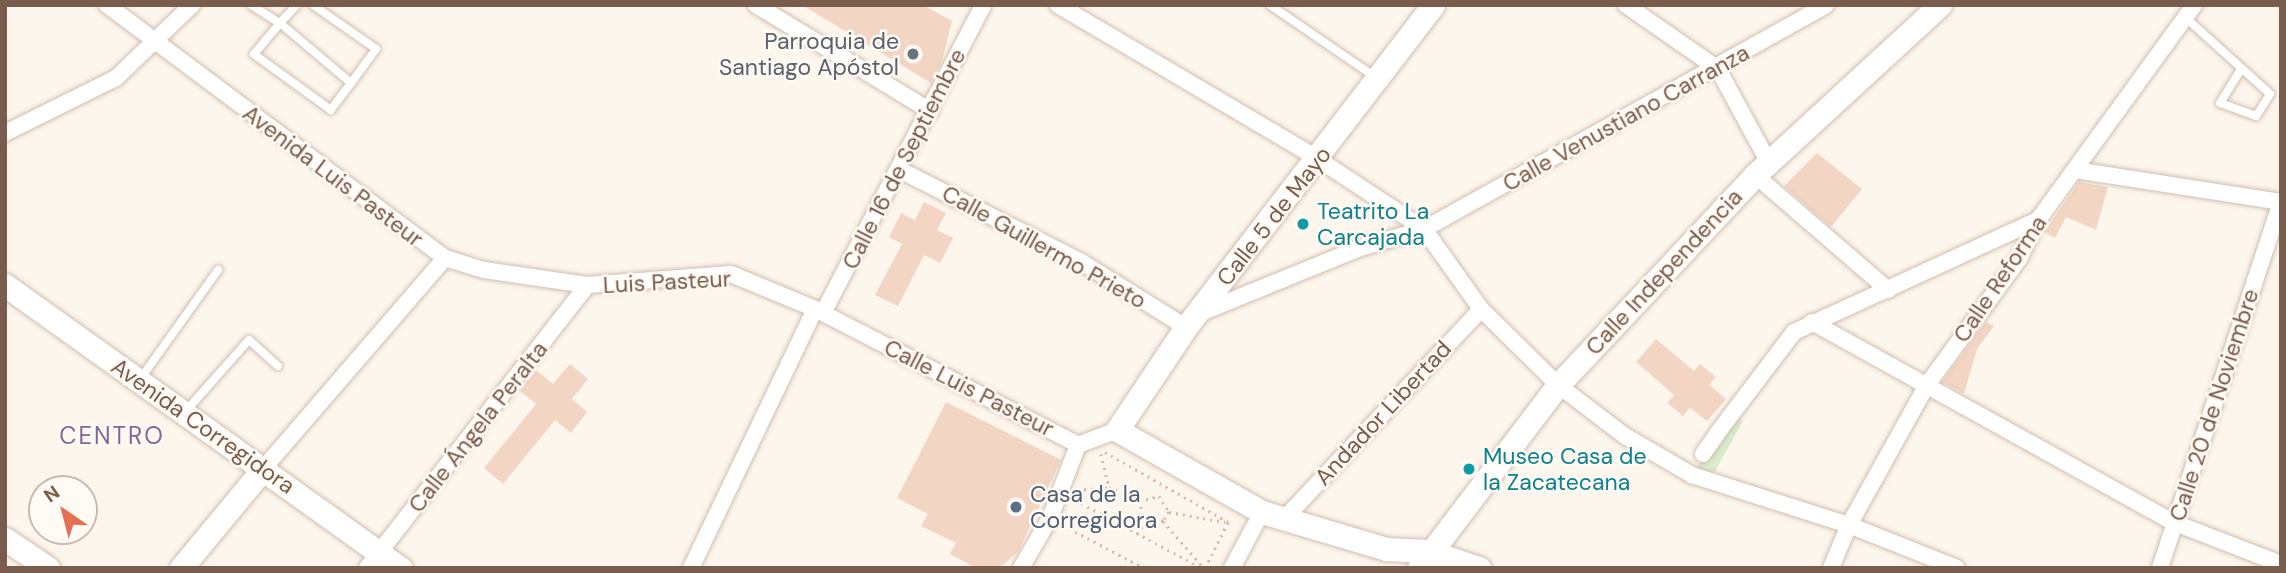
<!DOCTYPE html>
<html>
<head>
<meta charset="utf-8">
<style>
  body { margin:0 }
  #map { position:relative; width:2286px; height:573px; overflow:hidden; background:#fdf6ec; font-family:"DM Sans",sans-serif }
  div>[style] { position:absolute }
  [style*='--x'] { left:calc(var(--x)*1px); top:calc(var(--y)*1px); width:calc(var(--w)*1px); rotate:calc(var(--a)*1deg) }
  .green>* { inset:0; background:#d8ecc9 }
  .building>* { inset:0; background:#f3d5c3 }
  .path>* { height:2.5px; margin-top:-1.25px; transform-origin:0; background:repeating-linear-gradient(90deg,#d9b8a5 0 2px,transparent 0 7px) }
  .roads { filter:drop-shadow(0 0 2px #d1beb0) drop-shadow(0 0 2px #d1beb0) }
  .lane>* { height:8px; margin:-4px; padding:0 4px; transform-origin:4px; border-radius:4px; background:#fff }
  .street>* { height:16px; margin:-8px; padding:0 8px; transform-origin:8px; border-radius:8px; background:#fff }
  .secondary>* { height:23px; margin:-11.5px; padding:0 11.5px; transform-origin:11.5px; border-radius:11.5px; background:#fff }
  .dots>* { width:19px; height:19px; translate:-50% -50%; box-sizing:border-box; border:4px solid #fffaf3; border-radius:50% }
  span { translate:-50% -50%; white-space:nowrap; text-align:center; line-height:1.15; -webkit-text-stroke:5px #fffaf3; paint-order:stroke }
  .worship-label { font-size:23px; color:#5b616d }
  .right { translate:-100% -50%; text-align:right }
  .street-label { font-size:23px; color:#7a5c4d }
  .culture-label { font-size:23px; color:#0d838f }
  .left { translate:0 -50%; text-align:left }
  .service-label { font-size:23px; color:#4e5e75 }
  .neighbourhood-label { font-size:24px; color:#846695; letter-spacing:2px }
  .frame { position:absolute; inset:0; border:7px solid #7a5c4d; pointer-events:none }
  .north { position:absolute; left:28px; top:475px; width:70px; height:70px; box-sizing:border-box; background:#fffaf3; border:2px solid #cabbb1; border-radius:50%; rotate:325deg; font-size:19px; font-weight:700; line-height:28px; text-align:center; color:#7a5c4d }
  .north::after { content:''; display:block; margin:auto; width:24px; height:32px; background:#e76f51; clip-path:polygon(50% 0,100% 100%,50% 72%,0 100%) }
</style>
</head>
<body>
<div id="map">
  <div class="green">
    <div style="clip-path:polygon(1732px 414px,1743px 421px,1709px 482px,1692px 475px)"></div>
  </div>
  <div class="building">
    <div style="clip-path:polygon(802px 5px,923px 5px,952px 21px,942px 61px,931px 83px)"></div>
    <div style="clip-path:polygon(1817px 153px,1862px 189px,1831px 227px,1784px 186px)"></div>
    <div style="clip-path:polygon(2079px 182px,2108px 187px,2096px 230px,2066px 217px,2055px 238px,2044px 232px)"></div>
    <div style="clip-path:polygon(924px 202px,946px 213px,937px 230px,953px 238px,940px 263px,924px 255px,898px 306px,875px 295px,902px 244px,889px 237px,901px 213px,915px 220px)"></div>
    <div style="clip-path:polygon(1986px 322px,1994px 326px,1977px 349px,1964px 394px,1942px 382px)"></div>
    <div style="clip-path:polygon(1656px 339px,1694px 371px,1700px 364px,1716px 377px,1709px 385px,1726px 399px,1707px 421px,1690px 408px,1683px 416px,1667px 403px,1674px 395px,1636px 362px)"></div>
    <div style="clip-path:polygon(570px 364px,588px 379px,572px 399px,587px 412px,571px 433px,555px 420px,503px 484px,484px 468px,536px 404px,520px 391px,536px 370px,553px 384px)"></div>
    <div style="clip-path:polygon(946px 402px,1061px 460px,1018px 552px,999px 568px,976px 568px,950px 554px,956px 543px,921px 526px,928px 514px,897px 498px)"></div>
  </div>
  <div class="path">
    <div style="--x:1105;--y:452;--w:142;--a:29.6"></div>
    <div style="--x:1101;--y:454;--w:34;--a:76"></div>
    <div style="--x:1077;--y:490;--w:32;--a:-5"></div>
    <div style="--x:1109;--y:487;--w:33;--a:25"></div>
    <div style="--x:1159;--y:496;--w:19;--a:58"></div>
    <div style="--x:1169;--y:512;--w:11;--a:124"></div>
    <div style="--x:1163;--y:521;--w:18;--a:177"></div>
    <div style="--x:1145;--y:522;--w:22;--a:-106"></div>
    <div style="--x:1139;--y:501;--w:21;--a:-14"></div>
    <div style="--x:1075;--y:500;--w:144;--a:28.2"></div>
    <div style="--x:1169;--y:512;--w:57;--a:10.1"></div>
    <div style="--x:1163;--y:521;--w:60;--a:49.1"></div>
    <div style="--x:1063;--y:525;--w:92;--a:28"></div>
    <div style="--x:1137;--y:534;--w:14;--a:-56"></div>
    <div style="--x:1205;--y:568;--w:51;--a:-63.4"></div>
  </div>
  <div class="roads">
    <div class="lane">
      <div style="--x:251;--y:5;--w:34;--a:32"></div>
      <div style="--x:280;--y:23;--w:25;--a:-47"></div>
      <div style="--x:313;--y:5;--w:77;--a:34.9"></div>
      <div style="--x:376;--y:49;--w:42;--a:126.3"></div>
      <div style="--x:1270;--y:5;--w:127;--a:34.4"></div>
      <div style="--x:2186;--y:18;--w:113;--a:42.1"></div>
      <div style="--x:2270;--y:94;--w:26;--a:122"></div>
      <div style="--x:2256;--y:116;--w:38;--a:-160"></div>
      <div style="--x:2220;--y:103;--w:40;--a:-58"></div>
      <div style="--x:280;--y:23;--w:93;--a:40.2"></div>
      <div style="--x:351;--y:83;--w:34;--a:127"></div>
      <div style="--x:331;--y:110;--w:95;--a:-144"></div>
      <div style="--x:254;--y:54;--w:40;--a:-50"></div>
      <div style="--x:141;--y:378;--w:133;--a:-54.5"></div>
      <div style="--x:185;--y:412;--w:96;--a:-48.4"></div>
      <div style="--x:249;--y:340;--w:39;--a:42"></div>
    </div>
    <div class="street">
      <div style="--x:107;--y:5;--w:422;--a:36.8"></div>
      <div style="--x:445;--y:258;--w:41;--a:17.1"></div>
      <div style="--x:484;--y:270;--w:104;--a:8.3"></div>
      <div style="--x:587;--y:285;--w:144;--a:-4.4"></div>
      <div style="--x:731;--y:274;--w:91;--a:22.6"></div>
      <div style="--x:815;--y:309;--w:296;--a:27.3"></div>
      <div style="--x:1078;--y:445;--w:42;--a:-21"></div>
      <div style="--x:756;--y:5;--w:204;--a:31.3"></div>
      <div style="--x:1058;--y:5;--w:302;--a:30.6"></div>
      <div style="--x:1318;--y:159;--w:127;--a:33.4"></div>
      <div style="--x:1424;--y:229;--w:98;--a:54.5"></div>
      <div style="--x:1481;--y:309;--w:108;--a:44.6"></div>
      <div style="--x:1558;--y:385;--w:84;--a:37.3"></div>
      <div style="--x:1625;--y:436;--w:78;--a:30.2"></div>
      <div style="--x:1692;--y:475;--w:165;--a:17.7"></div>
      <div style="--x:1849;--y:525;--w:116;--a:21.7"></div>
      <div style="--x:1626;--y:5;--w:112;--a:34.8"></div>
      <div style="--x:1718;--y:69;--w:107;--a:61.5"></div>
      <div style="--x:5;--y:133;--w:124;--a:-26.4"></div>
      <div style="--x:116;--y:78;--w:105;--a:-43.8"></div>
      <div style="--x:900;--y:170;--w:205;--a:26.9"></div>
      <div style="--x:1083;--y:263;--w:121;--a:31.9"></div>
      <div style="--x:2075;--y:170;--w:208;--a:8.8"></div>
      <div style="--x:1755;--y:175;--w:176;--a:40.8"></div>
      <div style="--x:823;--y:313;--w:347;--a:-62.5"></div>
      <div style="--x:1198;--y:314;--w:172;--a:-22.2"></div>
      <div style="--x:1357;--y:249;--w:70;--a:-16.6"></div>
      <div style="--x:1424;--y:229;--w:460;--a:-29.1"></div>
      <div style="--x:1812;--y:322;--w:415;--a:29"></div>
      <div style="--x:2175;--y:523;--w:114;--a:21.1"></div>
      <div style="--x:1725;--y:423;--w:114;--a:-52.8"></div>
      <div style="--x:1794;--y:332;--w:268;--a:-24.7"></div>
      <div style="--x:1703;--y:454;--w:33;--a:-55"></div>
      <div style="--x:263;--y:469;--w:279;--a:-49.2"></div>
      <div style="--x:1286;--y:517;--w:285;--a:-46.8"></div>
      <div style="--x:367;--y:568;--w:358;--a:-52.1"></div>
      <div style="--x:691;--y:568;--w:287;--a:-64.4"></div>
      <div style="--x:1021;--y:568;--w:58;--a:-59.9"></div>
      <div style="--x:1050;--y:518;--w:78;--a:-69"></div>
      <div style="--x:1232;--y:568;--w:64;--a:-61.8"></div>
      <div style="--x:1831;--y:568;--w:47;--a:-67.3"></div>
      <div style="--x:1849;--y:525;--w:160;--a:-60.9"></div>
      <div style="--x:1927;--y:385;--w:156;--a:-53.9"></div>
      <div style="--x:2019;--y:259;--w:43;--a:-64"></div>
      <div style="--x:2038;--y:220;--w:266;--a:-54"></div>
      <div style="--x:2160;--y:568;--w:385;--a:-71.7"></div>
    </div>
    <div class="secondary">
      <div style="--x:1433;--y:5;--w:406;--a:127.5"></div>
      <div style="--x:1186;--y:327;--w:124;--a:123.8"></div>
      <div style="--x:1117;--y:430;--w:167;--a:29.5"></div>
      <div style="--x:1262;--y:512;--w:129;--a:16.6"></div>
      <div style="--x:1386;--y:549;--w:42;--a:2.7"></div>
      <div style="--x:1428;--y:551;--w:54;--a:18.4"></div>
      <div style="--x:5;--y:285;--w:487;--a:35.6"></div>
      <div style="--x:5;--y:539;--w:52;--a:34"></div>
      <div style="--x:181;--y:568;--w:129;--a:-50.4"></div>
      <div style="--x:1419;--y:568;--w:230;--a:-52.8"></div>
      <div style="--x:1558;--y:385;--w:288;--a:-46.8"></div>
      <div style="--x:1755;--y:175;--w:251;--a:-42.6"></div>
    </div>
  </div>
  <div class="dots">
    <div style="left:913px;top:54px;background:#6b7280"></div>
    <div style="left:1303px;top:224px;background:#0f9aa8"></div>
    <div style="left:1469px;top:469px;background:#0f9aa8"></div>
    <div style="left:1016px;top:507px;background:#5c6f8a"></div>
  </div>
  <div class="worship-label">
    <span class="right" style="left:899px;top:54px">Parroquia de<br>Santiago Apóstol</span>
  </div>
  <div class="street-label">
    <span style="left:1626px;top:118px;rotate:-29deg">Calle Venustiano Carranza</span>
    <span style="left:904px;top:159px;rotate:-63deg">Calle 16 de Septiembre</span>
    <span style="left:333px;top:176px;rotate:37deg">Avenida Luis Pasteur</span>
    <span style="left:1274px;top:216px;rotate:-52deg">Calle 5 de Mayo</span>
    <span style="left:1044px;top:247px;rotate:29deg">Calle Guillermo Prieto</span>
    <span style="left:1664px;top:272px;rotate:-47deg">Calle Independencia</span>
    <span style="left:2000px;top:279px;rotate:-56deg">Calle Reforma</span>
    <span style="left:667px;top:282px;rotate:-3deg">Luis Pasteur</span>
    <span style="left:969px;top:388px;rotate:27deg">Calle Luis Pasteur</span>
    <span style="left:2214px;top:405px;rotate:-72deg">Calle 20 de Noviembre</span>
    <span style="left:1383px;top:413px;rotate:-47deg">Andador Libertad</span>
    <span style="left:203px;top:426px;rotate:35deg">Avenida Corregidora</span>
    <span style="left:478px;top:427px;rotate:-52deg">Calle Ángela Peralta</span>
  </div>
  <div class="culture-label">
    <span class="left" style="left:1317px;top:224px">Teatrito La<br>Carcajada</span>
    <span class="left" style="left:1483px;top:469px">Museo Casa de<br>la Zacatecana</span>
  </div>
  <div class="service-label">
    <span class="left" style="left:1030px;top:507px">Casa de la<br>Corregidora</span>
  </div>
  <div class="neighbourhood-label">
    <span style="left:112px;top:436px">CENTRO</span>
  </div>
  <div class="frame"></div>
  <div class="north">N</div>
</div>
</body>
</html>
